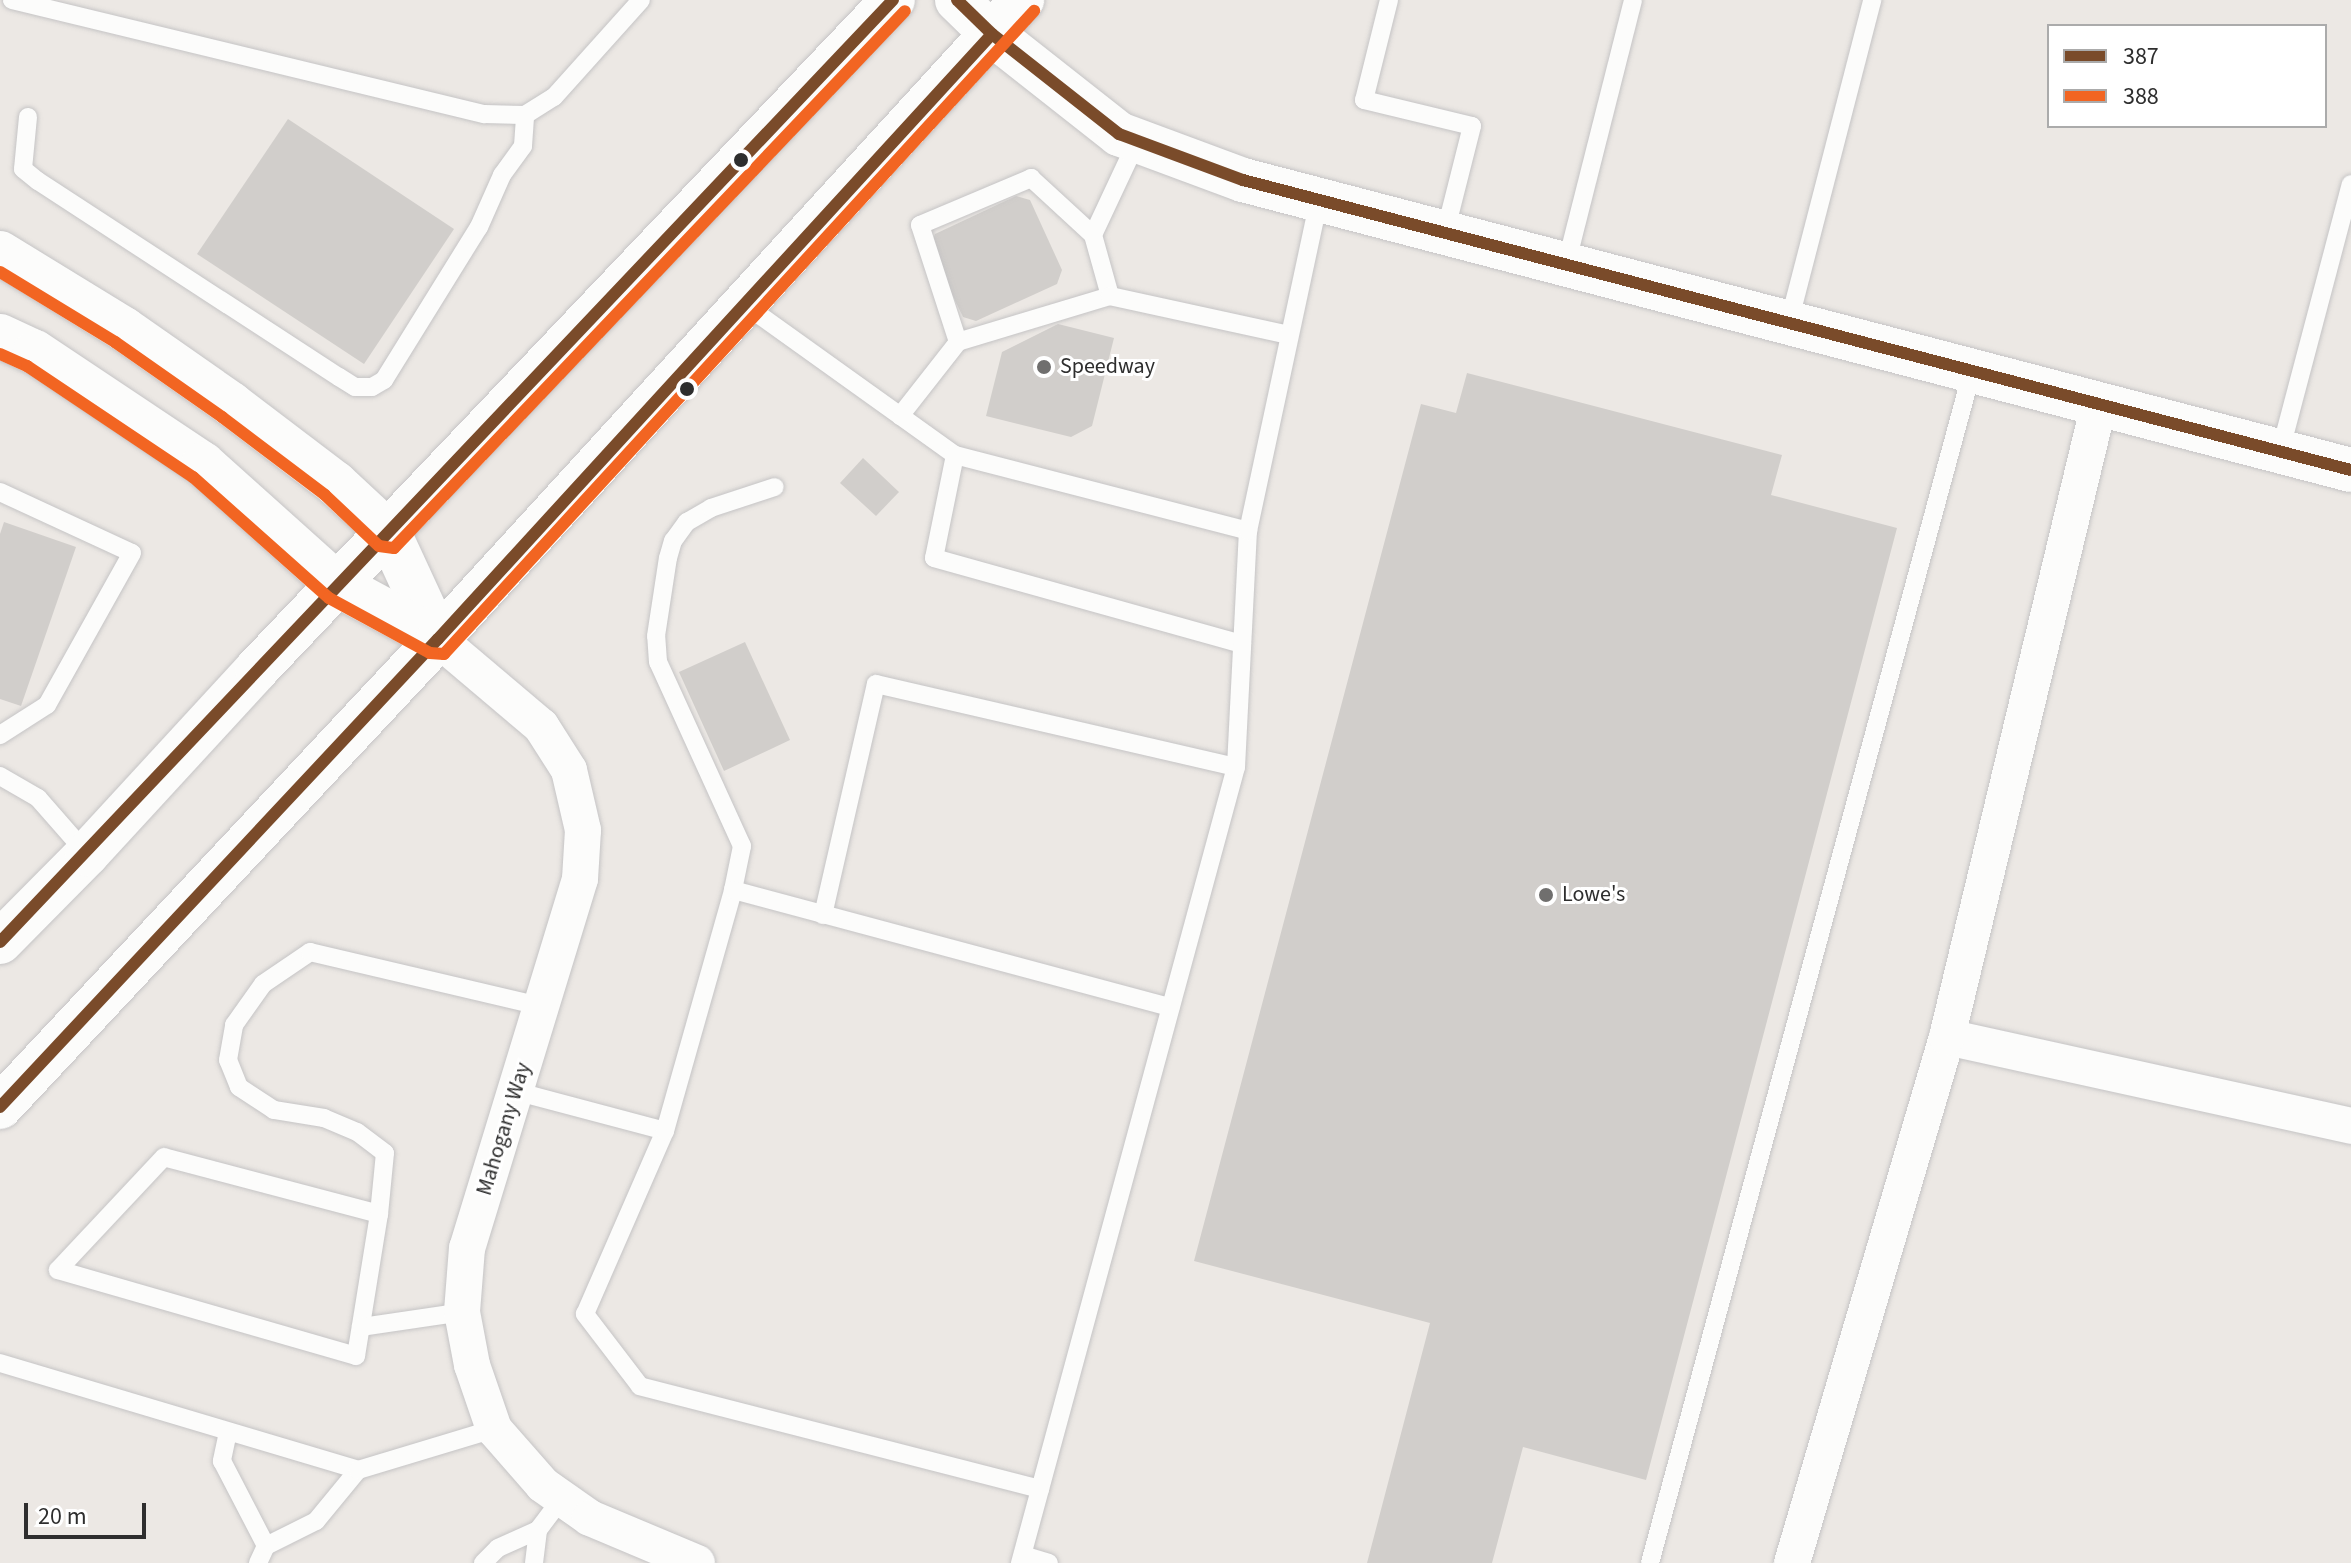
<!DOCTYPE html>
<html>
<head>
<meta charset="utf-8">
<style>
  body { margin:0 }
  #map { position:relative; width:2351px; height:1563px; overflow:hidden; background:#ece8e4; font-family:"Source Sans 3",sans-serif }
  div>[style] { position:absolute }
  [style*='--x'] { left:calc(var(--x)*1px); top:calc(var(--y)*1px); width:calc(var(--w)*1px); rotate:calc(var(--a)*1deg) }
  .building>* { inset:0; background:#d1cecb }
  .roads { filter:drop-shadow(0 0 2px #c5c4c5) drop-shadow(0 0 2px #c5c4c5) }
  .service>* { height:18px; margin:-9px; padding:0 9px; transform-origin:9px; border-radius:9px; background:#fcfcfb }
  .minor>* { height:36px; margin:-18px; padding:0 18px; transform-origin:18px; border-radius:18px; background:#fcfcfb }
  .tertiary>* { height:44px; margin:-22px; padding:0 22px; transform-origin:22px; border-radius:22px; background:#fcfcfb }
  .secondary>* { height:44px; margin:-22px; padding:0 22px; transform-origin:22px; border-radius:22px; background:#fcfcfb }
  .bus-1>* { height:12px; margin:-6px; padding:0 6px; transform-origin:6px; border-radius:6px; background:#7a4b2a }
  .bus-2>* { height:12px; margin:-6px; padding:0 6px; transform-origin:6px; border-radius:6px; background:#f26522 }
  .dots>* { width:22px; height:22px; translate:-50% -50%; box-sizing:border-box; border:4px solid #fff; border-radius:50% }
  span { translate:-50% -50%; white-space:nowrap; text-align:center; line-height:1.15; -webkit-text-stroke:6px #fff; paint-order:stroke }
  .poi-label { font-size:22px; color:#2e2e2e }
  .left { translate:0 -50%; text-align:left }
  .street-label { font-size:22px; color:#2e2e2e }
  .legend { position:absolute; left:2047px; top:24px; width:280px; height:104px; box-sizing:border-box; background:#fff; border:2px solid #ababab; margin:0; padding:10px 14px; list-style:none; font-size:24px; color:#2e2e2e }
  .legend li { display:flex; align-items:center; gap:16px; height:40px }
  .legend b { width:40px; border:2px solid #ababab }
  .scale { position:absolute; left:24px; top:1503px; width:122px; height:36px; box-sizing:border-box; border:4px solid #2e2e2e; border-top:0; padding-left:10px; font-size:24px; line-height:28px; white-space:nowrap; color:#2e2e2e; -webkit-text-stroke:6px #fff; paint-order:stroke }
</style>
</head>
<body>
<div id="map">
  <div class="building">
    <div style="clip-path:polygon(288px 119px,454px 229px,364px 364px,197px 254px)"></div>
    <div style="clip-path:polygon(1016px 196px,1030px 200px,1062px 270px,1057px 284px,976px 321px,963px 317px,930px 248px,935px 234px)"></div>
    <div style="clip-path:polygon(1058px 324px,1114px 338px,1092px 426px,1071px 437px,986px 416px,1002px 352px)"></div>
    <div style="clip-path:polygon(1467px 373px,1782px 455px,1771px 495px,1897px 528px,1646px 1480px,1523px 1447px,1492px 1563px,1367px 1563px,1430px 1323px,1194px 1261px,1421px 404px,1456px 413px)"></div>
    <div style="clip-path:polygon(863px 458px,899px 492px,876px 516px,840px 483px)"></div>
    <div style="clip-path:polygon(4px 522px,76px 547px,21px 706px,0 699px,0 534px)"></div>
    <div style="clip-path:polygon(745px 642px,790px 740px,724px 771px,679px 672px)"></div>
  </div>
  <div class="roads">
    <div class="service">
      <div style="--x:12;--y:0;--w:486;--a:13.6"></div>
      <div style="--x:484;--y:114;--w:41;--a:1.4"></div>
      <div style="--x:525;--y:115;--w:34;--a:-32"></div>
      <div style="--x:554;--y:97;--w:130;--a:-48.1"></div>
      <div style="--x:1389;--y:0;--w:103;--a:104"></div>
      <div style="--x:1364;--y:100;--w:111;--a:13.5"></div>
      <div style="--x:1472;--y:126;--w:110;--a:104.2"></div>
      <div style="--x:28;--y:117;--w:52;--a:95.5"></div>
      <div style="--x:23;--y:169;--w:19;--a:39"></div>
      <div style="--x:38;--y:181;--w:359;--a:33.1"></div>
      <div style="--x:339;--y:377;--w:19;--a:32"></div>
      <div style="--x:355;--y:387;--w:17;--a:0"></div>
      <div style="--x:372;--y:387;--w:14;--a:-30"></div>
      <div style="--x:384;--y:380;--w:180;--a:-58.2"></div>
      <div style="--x:479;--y:227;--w:57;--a:-66.1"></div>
      <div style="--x:502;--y:175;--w:36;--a:-54"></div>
      <div style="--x:523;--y:146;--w:31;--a:-86"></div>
      <div style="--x:1093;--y:235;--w:63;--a:74.4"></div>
      <div style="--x:1110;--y:296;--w:159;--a:163.2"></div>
      <div style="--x:958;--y:342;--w:123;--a:-108"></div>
      <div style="--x:920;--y:225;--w:121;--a:-22.9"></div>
      <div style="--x:1031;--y:178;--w:84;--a:42.6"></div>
      <div style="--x:1093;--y:235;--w:104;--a:-64.9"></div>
      <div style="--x:1566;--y:265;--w:273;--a:-75.8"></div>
      <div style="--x:1110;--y:296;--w:183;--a:12.3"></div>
      <div style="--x:744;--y:304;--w:259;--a:35.6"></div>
      <div style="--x:955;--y:455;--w:303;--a:14.5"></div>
      <div style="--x:1789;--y:322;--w:333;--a:-75.5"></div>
      <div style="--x:900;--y:416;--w:94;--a:-51.9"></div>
      <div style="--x:2280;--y:452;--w:277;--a:-75.2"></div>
      <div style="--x:955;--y:455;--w:105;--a:101.5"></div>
      <div style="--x:934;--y:558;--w:320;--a:15.6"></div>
      <div style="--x:0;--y:492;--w:145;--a:24.8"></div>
      <div style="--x:132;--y:553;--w:174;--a:119.2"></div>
      <div style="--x:47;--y:705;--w:56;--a:147.4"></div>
      <div style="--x:0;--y:776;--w:44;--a:30.1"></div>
      <div style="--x:38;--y:798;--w:74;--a:48.8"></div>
      <div style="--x:733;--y:890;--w:45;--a:-78.4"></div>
      <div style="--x:742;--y:846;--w:202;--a:-114.5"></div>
      <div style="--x:658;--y:662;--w:26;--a:-94"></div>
      <div style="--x:656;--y:636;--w:79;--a:-81.3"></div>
      <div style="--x:668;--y:558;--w:18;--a:-74"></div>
      <div style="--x:673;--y:541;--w:24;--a:-54"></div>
      <div style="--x:687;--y:522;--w:28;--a:-30"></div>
      <div style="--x:711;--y:508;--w:67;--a:-18.2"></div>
      <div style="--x:823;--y:915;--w:237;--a:-77.1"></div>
      <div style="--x:876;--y:684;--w:369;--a:13"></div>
      <div style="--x:515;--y:1091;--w:155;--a:14.9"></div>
      <div style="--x:379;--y:1214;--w:222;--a:-165.2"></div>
      <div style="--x:164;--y:1157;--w:155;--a:133.2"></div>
      <div style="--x:58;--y:1270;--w:310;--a:16.1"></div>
      <div style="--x:356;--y:1356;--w:144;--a:-80.8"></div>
      <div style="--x:379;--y:1214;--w:61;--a:-84.4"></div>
      <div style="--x:385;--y:1153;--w:35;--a:-143"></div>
      <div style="--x:357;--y:1132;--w:36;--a:-157"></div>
      <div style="--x:324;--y:1118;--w:51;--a:-170.9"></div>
      <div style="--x:274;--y:1110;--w:42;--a:-146.7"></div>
      <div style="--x:239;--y:1087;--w:29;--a:-112"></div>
      <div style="--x:228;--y:1060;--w:36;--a:-80"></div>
      <div style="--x:234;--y:1025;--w:50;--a:-54.7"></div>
      <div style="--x:263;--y:984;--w:57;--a:-34.2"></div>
      <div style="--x:310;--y:952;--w:237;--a:13.2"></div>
      <div style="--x:361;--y:1327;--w:102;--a:-8.4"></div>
      <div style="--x:0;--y:1363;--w:374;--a:16.6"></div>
      <div style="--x:228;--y:1432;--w:30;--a:102"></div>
      <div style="--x:222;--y:1461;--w:96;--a:62.6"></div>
      <div style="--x:1040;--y:1489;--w:413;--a:-165.6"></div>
      <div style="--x:640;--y:1386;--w:91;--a:-127.4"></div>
      <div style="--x:585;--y:1314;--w:200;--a:-66.4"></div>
      <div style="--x:665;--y:1131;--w:250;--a:-74.2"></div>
      <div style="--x:733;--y:890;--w:453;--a:15"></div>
      <div style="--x:1023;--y:1555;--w:27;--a:17"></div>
      <div style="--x:258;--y:1563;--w:19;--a:-65"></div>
      <div style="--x:266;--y:1546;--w:56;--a:-26.6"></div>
      <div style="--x:316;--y:1521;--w:66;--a:-50.5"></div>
      <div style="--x:358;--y:1470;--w:142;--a:-16.8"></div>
      <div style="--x:483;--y:1563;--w:21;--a:-45"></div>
      <div style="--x:498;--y:1548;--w:44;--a:-24.2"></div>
      <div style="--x:534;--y:1563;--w:33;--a:-83"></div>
      <div style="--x:538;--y:1530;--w:40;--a:-53"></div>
      <div style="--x:1020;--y:1563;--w:825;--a:-74.82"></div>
      <div style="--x:1236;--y:767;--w:236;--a:-87.1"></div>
      <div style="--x:1248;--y:531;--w:340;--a:-77.9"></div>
      <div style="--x:1650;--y:1563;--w:1235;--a:-74.88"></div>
    </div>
    <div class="minor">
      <div style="--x:438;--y:639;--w:135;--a:40.2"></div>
      <div style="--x:541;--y:726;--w:52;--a:57.5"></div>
      <div style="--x:569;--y:770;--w:62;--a:76.9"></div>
      <div style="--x:583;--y:830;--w:49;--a:93.5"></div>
      <div style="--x:580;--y:879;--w:386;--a:107"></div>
      <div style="--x:467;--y:1248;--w:64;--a:94.5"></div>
      <div style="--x:462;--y:1312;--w:54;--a:79.3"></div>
      <div style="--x:472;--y:1365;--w:68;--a:71"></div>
      <div style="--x:494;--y:1429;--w:74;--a:48.8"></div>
      <div style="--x:543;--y:1485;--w:57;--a:35.1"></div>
      <div style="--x:590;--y:1518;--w:116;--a:22.8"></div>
      <div style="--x:1947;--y:1037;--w:414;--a:12.4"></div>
      <div style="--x:1792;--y:1563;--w:548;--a:-73.58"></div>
      <div style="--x:1947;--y:1037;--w:651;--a:-76.5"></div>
    </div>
    <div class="tertiary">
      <div style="--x:957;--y:0;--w:49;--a:44.2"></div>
      <div style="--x:992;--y:34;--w:162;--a:38.2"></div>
      <div style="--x:1119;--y:134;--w:132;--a:20.4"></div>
      <div style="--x:1243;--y:180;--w:1145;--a:14.67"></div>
      <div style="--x:0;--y:253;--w:145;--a:31.5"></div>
      <div style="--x:124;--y:329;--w:131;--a:35"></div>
      <div style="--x:231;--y:404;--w:131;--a:37.2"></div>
      <div style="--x:335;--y:483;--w:74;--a:42.8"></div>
      <div style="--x:389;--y:533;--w:117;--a:65.2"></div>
      <div style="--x:0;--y:336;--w:38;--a:25"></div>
      <div style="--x:35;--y:352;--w:202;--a:33.7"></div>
      <div style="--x:203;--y:464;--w:181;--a:41.9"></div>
      <div style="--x:338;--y:585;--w:114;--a:28.4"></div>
    </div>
    <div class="secondary">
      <div style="--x:0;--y:942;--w:124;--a:-45.3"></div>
      <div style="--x:87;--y:854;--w:251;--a:-47.4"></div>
      <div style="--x:257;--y:669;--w:923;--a:-46.45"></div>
      <div style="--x:0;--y:1107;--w:641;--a:-46.9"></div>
      <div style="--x:438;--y:639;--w:866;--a:-47.57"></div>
    </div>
  </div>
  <div class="bus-1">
    <div style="--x:957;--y:0;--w:49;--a:44.2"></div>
    <div style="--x:992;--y:34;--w:162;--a:38.2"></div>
    <div style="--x:1119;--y:134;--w:132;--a:20.4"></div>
    <div style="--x:1243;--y:180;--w:1145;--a:14.67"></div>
    <div style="--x:0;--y:942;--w:1298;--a:-46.53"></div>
    <div style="--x:0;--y:1107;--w:641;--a:-46.9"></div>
    <div style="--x:438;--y:639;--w:820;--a:-47.52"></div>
  </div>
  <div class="bus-2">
    <div style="--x:0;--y:272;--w:135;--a:31.3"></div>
    <div style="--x:115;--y:342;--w:131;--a:35"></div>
    <div style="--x:222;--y:417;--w:129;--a:37.1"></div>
    <div style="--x:325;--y:495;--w:74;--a:43.4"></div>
    <div style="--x:379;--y:546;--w:15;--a:8"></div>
    <div style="--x:394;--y:548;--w:741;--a:-46.42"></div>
    <div style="--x:0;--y:354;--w:30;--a:24"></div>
    <div style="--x:27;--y:366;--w:200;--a:33.8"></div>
    <div style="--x:193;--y:477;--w:182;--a:41.7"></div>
    <div style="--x:329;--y:598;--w:115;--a:28.6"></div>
    <div style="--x:430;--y:653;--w:14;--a:4"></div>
    <div style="--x:444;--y:654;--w:873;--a:-47.46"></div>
  </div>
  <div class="dots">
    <div style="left:741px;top:160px;background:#2e2e2e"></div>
    <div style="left:1044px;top:367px;background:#706f6e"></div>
    <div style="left:687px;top:389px;background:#2e2e2e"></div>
    <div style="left:1546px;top:895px;background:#706f6e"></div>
  </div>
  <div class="poi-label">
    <span class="left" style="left:1060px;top:367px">Speedway</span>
    <span class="left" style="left:1562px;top:895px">Lowe's</span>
  </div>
  <div class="street-label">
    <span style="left:504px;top:1129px;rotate:-73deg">Mahogany Way</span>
  </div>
  <ul class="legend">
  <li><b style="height:10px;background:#7a4b2a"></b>387</li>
  <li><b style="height:10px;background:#f26522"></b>388</li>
  </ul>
  <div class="scale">20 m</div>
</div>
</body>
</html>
